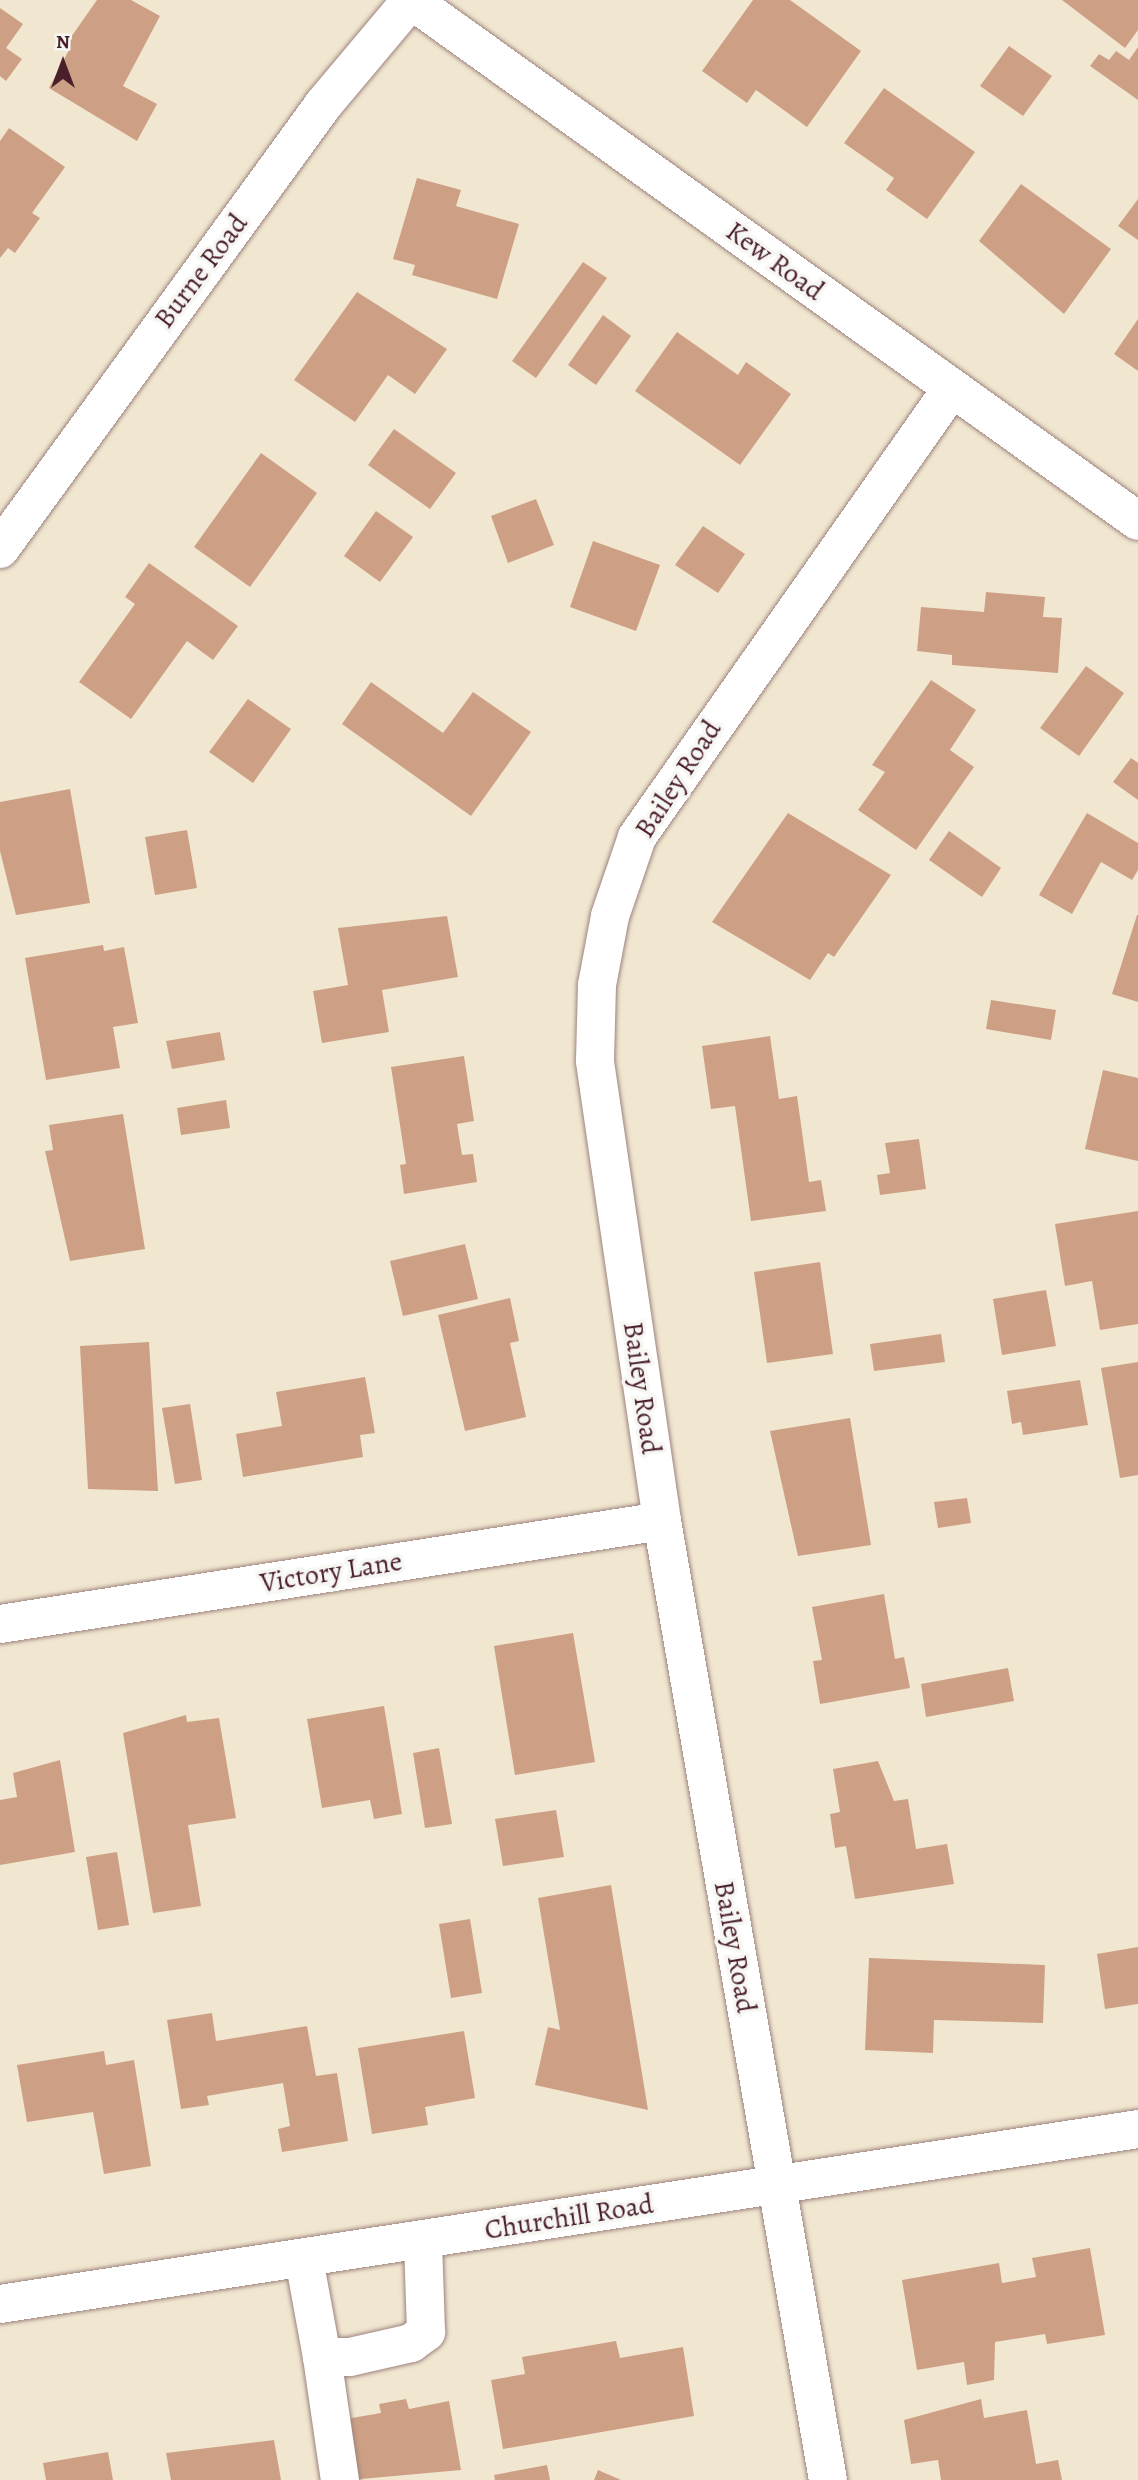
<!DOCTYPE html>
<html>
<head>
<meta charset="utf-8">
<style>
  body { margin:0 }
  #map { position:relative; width:1138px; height:2480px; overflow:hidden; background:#f1e7d1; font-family:Alegreya,serif }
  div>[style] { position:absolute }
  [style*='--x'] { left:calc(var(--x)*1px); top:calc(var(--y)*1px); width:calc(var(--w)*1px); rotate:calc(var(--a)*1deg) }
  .building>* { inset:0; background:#cda085 }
  .roads { filter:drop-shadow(0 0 2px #9e837e) drop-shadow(0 0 2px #9e837e) }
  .minor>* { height:38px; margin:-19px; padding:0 19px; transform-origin:19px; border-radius:19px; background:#fff }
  span { translate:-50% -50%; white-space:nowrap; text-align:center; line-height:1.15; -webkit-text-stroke:7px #f6f6f2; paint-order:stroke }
  .street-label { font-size:28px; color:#4a1f2b }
  .north { position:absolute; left:28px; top:28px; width:70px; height:70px; -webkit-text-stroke:5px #f6f6f2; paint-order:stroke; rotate:0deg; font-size:19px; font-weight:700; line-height:28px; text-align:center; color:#4a1f2b }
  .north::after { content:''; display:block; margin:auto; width:24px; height:32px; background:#4a1f2b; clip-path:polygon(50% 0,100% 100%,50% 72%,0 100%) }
</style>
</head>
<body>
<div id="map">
  <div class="building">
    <div style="clip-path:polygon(97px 0,131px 0,160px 16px,123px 86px,157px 104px,137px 141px,49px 88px,69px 50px,64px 47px)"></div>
    <div style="clip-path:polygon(753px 0,790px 0,861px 51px,807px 127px,756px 90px,747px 103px,702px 71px)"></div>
    <div style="clip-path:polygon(1062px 0,1138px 0,1138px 30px,1125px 48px)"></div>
    <div style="clip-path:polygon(0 8px,23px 24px,6px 48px,22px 59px,6px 81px,0 76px)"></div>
    <div style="clip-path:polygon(1009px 46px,1052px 76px,1023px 116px,980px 86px)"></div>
    <div style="clip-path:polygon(1138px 47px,1138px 100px,1090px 66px,1099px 54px,1109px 60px,1116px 51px,1129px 60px)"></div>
    <div style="clip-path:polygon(884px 88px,975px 152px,927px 219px,886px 190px,894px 178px,844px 143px)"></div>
    <div style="clip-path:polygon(9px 128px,65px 167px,32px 213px,40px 218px,15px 253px,8px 248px,0 258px,0 141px)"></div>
    <div style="clip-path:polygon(417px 178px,461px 190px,456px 206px,519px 224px,497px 299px,412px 275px,415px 265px,393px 259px)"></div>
    <div style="clip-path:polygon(1021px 184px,1111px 249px,1064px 314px,979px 241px)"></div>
    <div style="clip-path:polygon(1138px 199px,1138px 240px,1118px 226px)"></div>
    <div style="clip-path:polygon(583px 262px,607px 278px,536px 378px,512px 361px)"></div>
    <div style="clip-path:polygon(357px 292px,447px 349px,415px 394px,388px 375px,355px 422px,294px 380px)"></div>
    <div style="clip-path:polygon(603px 315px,631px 336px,596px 385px,568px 365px)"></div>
    <div style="clip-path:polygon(1138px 319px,1138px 371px,1114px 354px)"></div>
    <div style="clip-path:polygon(677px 332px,738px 375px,746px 362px,791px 394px,740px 465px,635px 391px)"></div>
    <div style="clip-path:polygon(394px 429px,456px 473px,430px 509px,368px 465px)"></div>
    <div style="clip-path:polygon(261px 453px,317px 493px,250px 587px,194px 547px)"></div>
    <div style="clip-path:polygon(536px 499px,554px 545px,508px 563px,491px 516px)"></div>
    <div style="clip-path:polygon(376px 511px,413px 537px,380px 582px,344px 556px)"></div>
    <div style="clip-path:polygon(703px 526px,745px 554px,718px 593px,675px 565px)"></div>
    <div style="clip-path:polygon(593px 541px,660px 565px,636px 631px,570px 607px)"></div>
    <div style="clip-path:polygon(149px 563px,238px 626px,213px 660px,187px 641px,131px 719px,79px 682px,135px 604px,125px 597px)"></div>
    <div style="clip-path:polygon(986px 592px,1045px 597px,1043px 617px,1062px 618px,1058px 673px,952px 665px,952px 655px,917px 651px,921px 607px,984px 612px)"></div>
    <div style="clip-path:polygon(1086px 666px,1124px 693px,1079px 756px,1040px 728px)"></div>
    <div style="clip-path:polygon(931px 680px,976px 710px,950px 750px,974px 767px,916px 850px,858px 810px,885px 772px,872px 765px)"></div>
    <div style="clip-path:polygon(371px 682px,443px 733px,473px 692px,531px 732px,471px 816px,342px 724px)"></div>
    <div style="clip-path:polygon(248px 699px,291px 729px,253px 783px,209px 752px)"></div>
    <div style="clip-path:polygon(1131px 758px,1138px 763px,1138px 800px,1113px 782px)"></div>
    <div style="clip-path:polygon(70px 789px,90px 903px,16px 915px,0 851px,0 802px)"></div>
    <div style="clip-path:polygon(788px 813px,891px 875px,834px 957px,828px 953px,810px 980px,712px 922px)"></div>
    <div style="clip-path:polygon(1087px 813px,1138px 843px,1138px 870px,1132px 880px,1101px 862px,1072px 914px,1039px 895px)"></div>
    <div style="clip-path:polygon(187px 830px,197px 888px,155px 895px,145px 837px)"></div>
    <div style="clip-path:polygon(949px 831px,1001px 868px,982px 897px,929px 860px)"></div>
    <div style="clip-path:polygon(1137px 915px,1138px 915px,1138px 1002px,1112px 994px)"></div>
    <div style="clip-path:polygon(447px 916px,458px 977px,382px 990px,389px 1032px,322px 1043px,313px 991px,348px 985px,338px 928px)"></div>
    <div style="clip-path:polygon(103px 945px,104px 951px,124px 947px,138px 1023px,113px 1027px,120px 1068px,46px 1080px,25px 958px)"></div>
    <div style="clip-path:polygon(991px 1000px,1056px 1010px,1051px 1040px,986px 1029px)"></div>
    <div style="clip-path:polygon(220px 1032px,225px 1060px,172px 1069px,166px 1041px)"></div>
    <div style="clip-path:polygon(770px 1036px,779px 1099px,797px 1096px,809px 1182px,821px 1180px,826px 1211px,751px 1221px,735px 1106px,711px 1109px,702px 1046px)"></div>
    <div style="clip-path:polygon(464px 1056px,474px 1121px,457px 1124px,462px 1155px,473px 1154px,477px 1182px,404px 1194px,400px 1165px,406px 1164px,391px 1067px)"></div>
    <div style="clip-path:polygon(1103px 1070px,1138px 1078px,1138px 1161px,1085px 1149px)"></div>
    <div style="clip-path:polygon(226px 1100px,230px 1128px,181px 1135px,177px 1108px)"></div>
    <div style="clip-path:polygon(123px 1114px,145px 1249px,70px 1261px,45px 1151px,53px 1150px,49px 1125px)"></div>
    <div style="clip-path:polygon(919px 1139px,926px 1189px,880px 1195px,877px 1175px,890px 1173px,885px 1143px)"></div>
    <div style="clip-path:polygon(1138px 1211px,1138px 1324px,1100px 1330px,1092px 1281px,1065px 1286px,1055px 1224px)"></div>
    <div style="clip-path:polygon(465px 1244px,478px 1299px,403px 1316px,390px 1261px)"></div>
    <div style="clip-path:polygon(820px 1262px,833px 1354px,767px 1363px,754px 1272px)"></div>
    <div style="clip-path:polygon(1046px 1290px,1056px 1346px,1002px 1355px,993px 1299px)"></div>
    <div style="clip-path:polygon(510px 1298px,519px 1341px,510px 1343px,526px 1417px,465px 1431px,438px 1315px)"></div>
    <div style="clip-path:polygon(941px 1334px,945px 1362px,874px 1371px,870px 1344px)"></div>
    <div style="clip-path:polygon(149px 1342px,158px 1491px,88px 1489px,80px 1346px)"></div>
    <div style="clip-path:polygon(1138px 1362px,1138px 1475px,1120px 1478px,1101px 1368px)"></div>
    <div style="clip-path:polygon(365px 1377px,375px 1433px,360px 1435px,363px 1457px,243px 1477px,236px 1434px,282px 1426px,276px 1392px)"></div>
    <div style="clip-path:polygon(1080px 1380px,1088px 1425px,1023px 1435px,1021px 1422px,1012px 1424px,1007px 1391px)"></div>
    <div style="clip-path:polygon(190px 1404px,202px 1480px,175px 1484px,162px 1408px)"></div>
    <div style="clip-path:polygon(850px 1418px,871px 1545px,798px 1556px,770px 1431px)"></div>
    <div style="clip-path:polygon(967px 1498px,971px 1523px,938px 1528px,934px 1502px)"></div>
    <div style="clip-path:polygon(884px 1594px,895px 1659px,904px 1657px,910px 1688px,820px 1704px,813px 1661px,822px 1660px,812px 1607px)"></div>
    <div style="clip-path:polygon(573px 1633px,595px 1762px,515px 1775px,494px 1646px)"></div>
    <div style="clip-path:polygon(1008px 1668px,1014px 1701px,926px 1717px,921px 1684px)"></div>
    <div style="clip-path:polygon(384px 1706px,402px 1814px,374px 1819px,370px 1800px,322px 1808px,307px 1719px)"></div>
    <div style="clip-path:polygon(186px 1715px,187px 1722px,219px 1718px,236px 1818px,188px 1825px,201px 1906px,153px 1913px,123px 1733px)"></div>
    <div style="clip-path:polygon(439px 1748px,452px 1824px,425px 1828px,413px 1753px)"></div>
    <div style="clip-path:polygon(60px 1760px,75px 1852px,0 1865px,0 1800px,17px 1797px,13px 1773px)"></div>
    <div style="clip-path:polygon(878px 1761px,894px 1801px,908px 1799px,916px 1849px,947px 1844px,954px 1884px,855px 1899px,846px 1846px,835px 1848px,830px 1814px,840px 1812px,833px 1769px)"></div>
    <div style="clip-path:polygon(556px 1810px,564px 1857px,503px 1866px,495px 1819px)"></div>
    <div style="clip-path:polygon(117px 1852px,129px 1925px,98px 1930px,86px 1857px)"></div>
    <div style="clip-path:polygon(611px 1885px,648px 2110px,535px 2085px,548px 2027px,560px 2030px,538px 1898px)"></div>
    <div style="clip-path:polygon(470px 1919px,482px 1993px,451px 1998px,439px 1924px)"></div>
    <div style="clip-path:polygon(1138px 1947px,1138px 2004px,1105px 2009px,1097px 1954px)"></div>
    <div style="clip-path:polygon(869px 1958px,1045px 1965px,1043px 2023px,934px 2020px,933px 2053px,865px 2050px)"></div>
    <div style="clip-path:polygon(212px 2013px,216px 2041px,307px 2026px,316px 2076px,337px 2073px,348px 2141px,282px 2152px,278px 2129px,290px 2126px,283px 2083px,207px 2096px,209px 2105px,181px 2109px,167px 2020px)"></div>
    <div style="clip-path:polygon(464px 2031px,475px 2098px,425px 2107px,428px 2125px,372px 2134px,358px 2048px)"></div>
    <div style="clip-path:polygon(104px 2051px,106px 2065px,134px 2060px,151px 2166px,104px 2174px,93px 2112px,27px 2122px,17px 2065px)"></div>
    <div style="clip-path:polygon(1090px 2248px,1105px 2335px,1047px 2344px,1045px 2334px,995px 2342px,994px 2380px,967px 2385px,964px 2362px,917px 2370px,902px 2280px,999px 2263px,1002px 2283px,1036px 2277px,1032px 2258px)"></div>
    <div style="clip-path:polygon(616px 2341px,620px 2358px,683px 2347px,694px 2416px,503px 2449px,491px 2380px,525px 2374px,522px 2357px)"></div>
    <div style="clip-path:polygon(406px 2399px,409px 2409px,449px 2401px,461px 2470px,350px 2480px,340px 2420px,381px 2413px,379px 2404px)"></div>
    <div style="clip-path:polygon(981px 2399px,984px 2418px,1027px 2410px,1036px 2464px,1058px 2460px,1062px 2480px,941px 2480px,938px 2460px,911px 2464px,904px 2420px)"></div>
    <div style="clip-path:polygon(274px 2440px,281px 2480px,171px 2480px,166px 2453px)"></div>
    <div style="clip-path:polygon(108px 2452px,113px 2480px,46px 2480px,43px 2463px)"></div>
    <div style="clip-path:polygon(547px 2465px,550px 2480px,495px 2480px,494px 2475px)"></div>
    <div style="clip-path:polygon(598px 2470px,621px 2480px,594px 2480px)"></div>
  </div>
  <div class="roads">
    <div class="minor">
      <div style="--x:0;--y:549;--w:549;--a:-53.96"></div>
      <div style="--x:323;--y:105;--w:137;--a:-50"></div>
      <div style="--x:411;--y:0;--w:894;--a:35.63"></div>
      <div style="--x:0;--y:1624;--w:670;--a:-8.84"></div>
      <div style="--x:304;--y:2259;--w:100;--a:79.6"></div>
      <div style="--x:322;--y:2357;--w:28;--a:0"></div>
      <div style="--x:350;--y:2357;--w:63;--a:-12.9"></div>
      <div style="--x:411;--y:2343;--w:19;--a:-36"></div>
      <div style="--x:426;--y:2332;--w:92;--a:-91.9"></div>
      <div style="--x:0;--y:2304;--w:1151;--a:-8.74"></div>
      <div style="--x:322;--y:2357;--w:124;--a:81.7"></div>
      <div style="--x:828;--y:2480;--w:973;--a:-99.82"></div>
      <div style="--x:662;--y:1521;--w:465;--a:-98.3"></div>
      <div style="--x:595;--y:1061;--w:76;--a:-88.5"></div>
      <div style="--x:597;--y:985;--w:70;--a:-79.3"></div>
      <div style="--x:610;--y:916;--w:83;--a:-71.1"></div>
      <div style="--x:637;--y:837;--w:548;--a:-54.95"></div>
    </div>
  </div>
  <div class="street-label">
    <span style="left:775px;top:261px;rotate:36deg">Kew Road</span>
    <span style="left:201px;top:271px;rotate:-53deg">Burne Road</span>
    <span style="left:678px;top:779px;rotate:-57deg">Bailey Road</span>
    <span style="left:642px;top:1388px;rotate:82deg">Bailey Road</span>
    <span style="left:331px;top:1572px;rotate:-9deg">Victory Lane</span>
    <span style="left:735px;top:1947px;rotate:80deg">Bailey Road</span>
    <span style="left:569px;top:2217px;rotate:-9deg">Churchill Road</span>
  </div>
  <div class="north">N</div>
</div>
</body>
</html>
